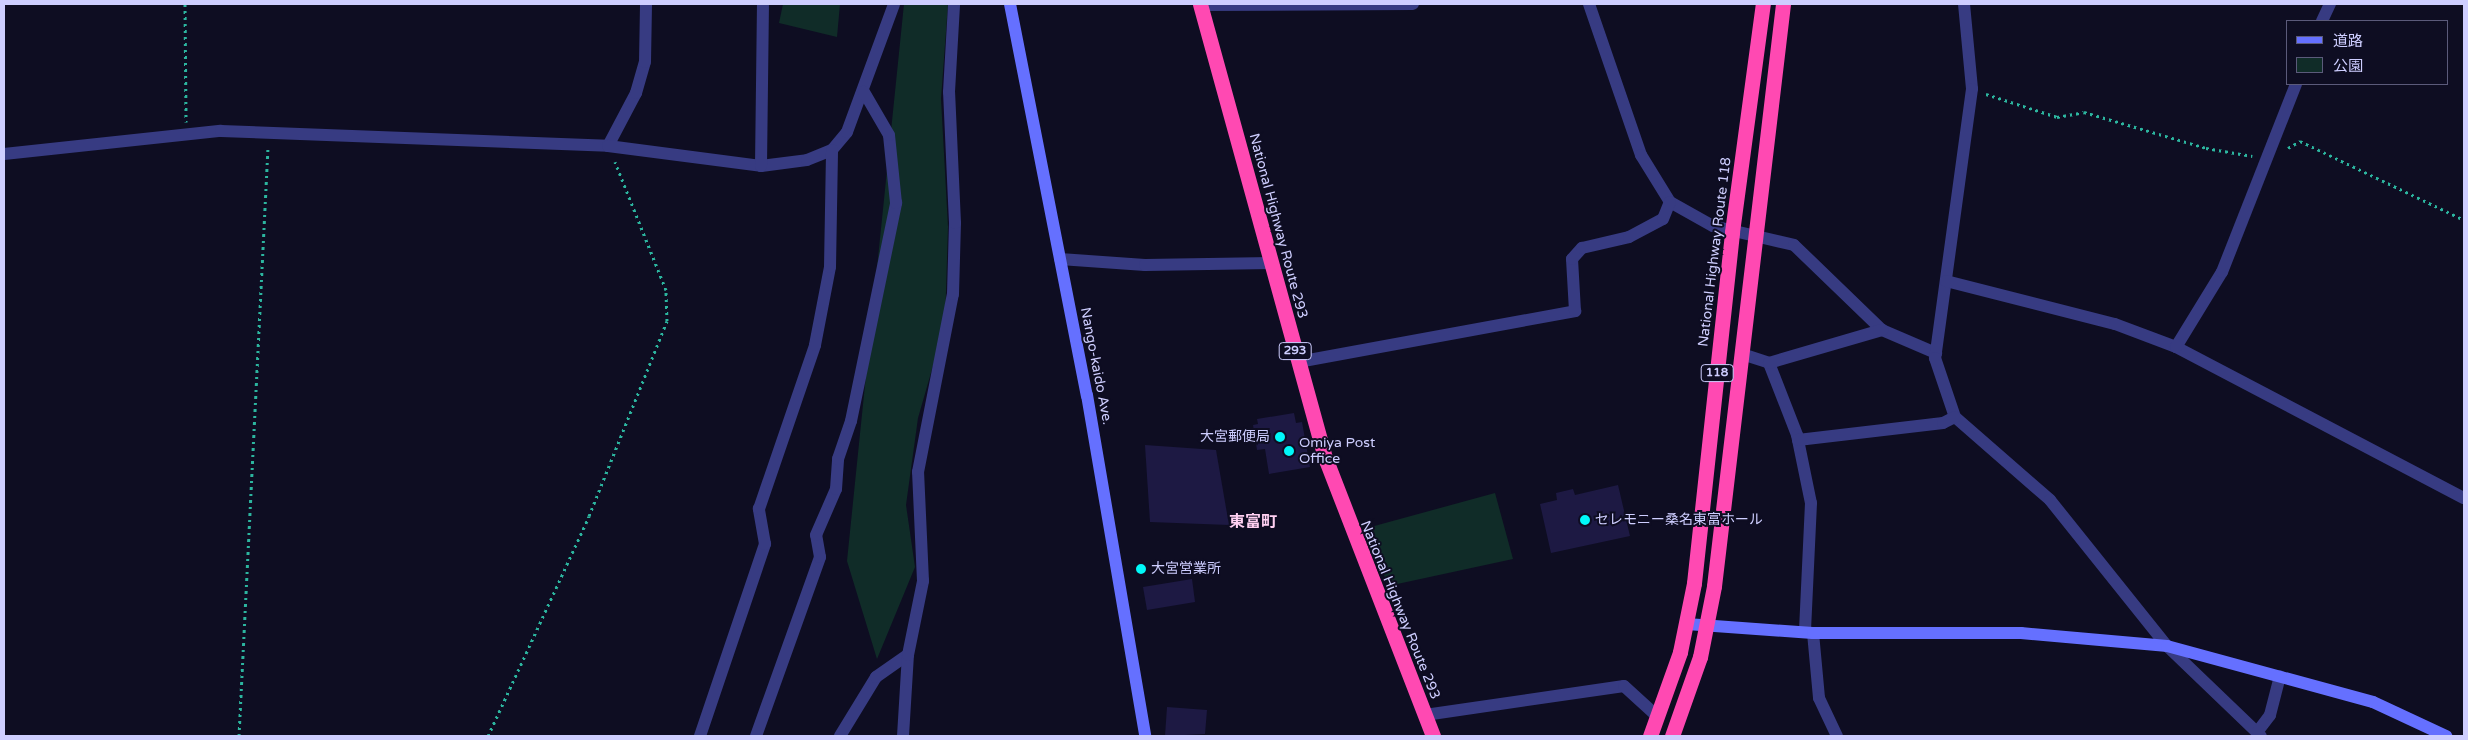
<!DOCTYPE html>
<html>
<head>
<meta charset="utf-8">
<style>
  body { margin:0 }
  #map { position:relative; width:2468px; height:740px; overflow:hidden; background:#0e0d22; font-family:"Varela Round","Noto Sans JP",sans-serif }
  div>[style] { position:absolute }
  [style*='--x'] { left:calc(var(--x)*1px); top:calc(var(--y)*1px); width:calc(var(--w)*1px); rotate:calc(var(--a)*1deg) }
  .green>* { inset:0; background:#102c28 }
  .building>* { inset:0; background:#1d1943 }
  .path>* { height:3px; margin-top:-1.5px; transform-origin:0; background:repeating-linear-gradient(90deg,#2cb59f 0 2.5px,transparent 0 6.5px) }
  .street>* { height:12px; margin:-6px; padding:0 6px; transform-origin:6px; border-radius:6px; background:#373b82 }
  .secondary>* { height:12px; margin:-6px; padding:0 6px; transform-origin:6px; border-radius:6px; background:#6570ff }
  .highway>* { height:15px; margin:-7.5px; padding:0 7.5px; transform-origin:7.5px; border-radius:7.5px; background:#ff49b2 }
  .dots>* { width:14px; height:14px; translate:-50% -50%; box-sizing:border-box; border:2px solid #0e0d22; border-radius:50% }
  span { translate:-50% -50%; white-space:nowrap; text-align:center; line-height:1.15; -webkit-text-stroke:4px #0e0d22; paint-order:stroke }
  .shield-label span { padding:1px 4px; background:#0e0d22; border:1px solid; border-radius:4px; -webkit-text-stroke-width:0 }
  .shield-label { font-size:12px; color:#ceceff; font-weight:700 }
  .street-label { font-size:14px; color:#ceceff }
  .poi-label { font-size:14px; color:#ceceff }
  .right { translate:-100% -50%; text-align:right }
  .left { translate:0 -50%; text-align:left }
  .quarter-label { font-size:16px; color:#ffd0f2; font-weight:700 }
  .frame { position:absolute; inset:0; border:5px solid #ceceff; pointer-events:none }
  .legend { position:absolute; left:2286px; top:20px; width:162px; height:65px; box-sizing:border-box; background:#0e0d22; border:1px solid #5b5a7a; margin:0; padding:6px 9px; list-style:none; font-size:15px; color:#ceceff }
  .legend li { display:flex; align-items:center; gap:10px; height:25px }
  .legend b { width:25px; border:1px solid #5b5a7a }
</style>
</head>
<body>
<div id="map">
  <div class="green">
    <div style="clip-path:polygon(783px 4px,840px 4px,837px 37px,779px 23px)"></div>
    <div style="clip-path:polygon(904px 4px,948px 4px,941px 99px,948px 227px,945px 324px,918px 418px,906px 505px,915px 567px,877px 659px,847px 561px)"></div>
    <div style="clip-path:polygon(1495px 493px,1513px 559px,1388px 586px,1367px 528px)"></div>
  </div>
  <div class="building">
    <div style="clip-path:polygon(1294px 413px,1296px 423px,1302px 422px,1310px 467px,1269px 474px,1265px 449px,1257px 450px,1253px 425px,1258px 424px,1257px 419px)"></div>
    <div style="clip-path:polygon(1145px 445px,1216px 450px,1229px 525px,1150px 522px)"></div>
    <div style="clip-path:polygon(1618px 485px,1630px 536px,1551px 553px,1540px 504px,1557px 500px,1556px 493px,1573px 489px,1575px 495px)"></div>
    <div style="clip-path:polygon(1192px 579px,1195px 602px,1147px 610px,1143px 587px)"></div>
    <div style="clip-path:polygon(1167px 707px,1207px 710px,1205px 734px,1165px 736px)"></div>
  </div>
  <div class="path">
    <div style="--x:185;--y:4;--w:118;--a:89.5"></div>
    <div style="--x:1986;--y:94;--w:75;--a:17.9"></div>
    <div style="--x:2057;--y:117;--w:27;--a:-10"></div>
    <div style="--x:2084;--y:112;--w:127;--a:16.4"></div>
    <div style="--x:2206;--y:148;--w:47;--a:9.9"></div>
    <div style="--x:2288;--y:148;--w:14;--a:-30"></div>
    <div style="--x:2300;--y:141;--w:182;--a:25.7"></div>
    <div style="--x:239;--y:736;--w:589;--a:-87.18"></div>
    <div style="--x:488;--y:736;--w:242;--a:-65.3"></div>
    <div style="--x:589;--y:516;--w:210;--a:-68.2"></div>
    <div style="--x:667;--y:321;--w:31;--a:-92"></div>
    <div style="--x:666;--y:290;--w:138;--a:-111.7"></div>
  </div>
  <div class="street">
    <div style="--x:1589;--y:4;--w:160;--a:71"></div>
    <div style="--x:1641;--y:155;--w:55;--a:58.3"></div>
    <div style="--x:1670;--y:202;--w:49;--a:29.2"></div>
    <div style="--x:1713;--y:226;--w:83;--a:13.2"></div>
    <div style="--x:1794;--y:245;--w:122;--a:44"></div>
    <div style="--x:1882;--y:330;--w:59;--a:23.1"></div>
    <div style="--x:1964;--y:4;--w:85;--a:84.6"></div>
    <div style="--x:1972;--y:89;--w:272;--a:97.8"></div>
    <div style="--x:1935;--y:358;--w:62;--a:71.3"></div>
    <div style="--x:1955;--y:417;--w:126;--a:41.1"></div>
    <div style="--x:2050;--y:500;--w:187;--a:51.3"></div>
    <div style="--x:2167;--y:646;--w:130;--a:43.8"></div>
    <div style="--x:1201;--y:5;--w:212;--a:-0.3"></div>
    <div style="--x:2322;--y:21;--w:19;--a:-65"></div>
    <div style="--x:608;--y:146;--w:60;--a:-62.2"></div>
    <div style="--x:636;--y:93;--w:32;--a:-74"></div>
    <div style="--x:645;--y:62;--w:58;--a:-89"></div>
    <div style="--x:4;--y:154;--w:218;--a:-6.1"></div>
    <div style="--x:221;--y:131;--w:387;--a:2.2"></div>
    <div style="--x:608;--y:146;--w:154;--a:7.4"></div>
    <div style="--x:761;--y:166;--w:46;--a:-7.4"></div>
    <div style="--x:807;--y:160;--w:27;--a:-22"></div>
    <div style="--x:832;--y:150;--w:23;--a:-50"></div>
    <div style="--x:847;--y:132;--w:136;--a:-69.8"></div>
    <div style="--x:761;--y:166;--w:162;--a:-89.3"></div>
    <div style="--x:1060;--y:259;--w:85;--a:4"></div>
    <div style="--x:1145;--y:265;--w:126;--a:-0.9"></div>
    <div style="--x:1946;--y:281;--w:174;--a:14.3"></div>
    <div style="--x:2115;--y:324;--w:65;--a:20.7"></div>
    <div style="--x:2176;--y:347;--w:325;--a:27.7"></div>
    <div style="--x:2176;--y:347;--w:88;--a:-58.5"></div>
    <div style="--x:2222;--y:272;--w:202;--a:-68.5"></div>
    <div style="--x:1742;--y:354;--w:28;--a:18"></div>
    <div style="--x:1769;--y:363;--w:77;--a:68.7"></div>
    <div style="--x:1797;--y:435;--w:69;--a:78.4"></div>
    <div style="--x:1811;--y:503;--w:129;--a:92.7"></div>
    <div style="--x:1298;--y:362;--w:282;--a:-10.4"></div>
    <div style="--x:1575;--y:311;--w:52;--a:-93.3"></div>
    <div style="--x:1572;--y:259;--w:15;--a:-48"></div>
    <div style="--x:1582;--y:248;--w:48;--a:-13.2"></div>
    <div style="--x:1629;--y:237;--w:38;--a:-28"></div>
    <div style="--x:1663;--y:219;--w:18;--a:-68"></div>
    <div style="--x:1769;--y:363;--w:118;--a:-16.3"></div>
    <div style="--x:1798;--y:440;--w:146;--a:-6.7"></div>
    <div style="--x:1943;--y:423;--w:13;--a:-27"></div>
    <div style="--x:1813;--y:633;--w:65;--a:84.7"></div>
    <div style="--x:1819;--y:698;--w:42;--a:64.7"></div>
    <div style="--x:1425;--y:715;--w:201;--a:-8.3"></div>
    <div style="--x:1624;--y:686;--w:46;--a:42.4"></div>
    <div style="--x:2258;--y:731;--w:20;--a:-53"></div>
    <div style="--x:2270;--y:715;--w:40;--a:-75.6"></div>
    <div style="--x:700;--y:736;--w:203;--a:-71.3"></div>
    <div style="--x:765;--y:544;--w:36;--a:-100"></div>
    <div style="--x:759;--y:509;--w:173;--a:-71.1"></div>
    <div style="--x:815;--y:345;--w:79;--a:-79.1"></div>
    <div style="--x:830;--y:267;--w:117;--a:-89"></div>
    <div style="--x:756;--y:736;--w:190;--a:-70.3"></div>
    <div style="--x:820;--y:557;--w:22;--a:-100"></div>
    <div style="--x:816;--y:535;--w:50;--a:-66.5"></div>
    <div style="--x:836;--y:489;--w:30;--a:-86"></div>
    <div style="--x:838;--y:459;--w:40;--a:-71.1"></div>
    <div style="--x:851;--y:421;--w:223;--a:-78.3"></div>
    <div style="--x:896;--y:203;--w:68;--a:-95.9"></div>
    <div style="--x:889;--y:135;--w:50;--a:-120.2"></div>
    <div style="--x:840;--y:736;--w:69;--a:-58.6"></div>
    <div style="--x:876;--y:677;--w:39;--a:-35"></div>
    <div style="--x:903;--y:736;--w:81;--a:-86.5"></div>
    <div style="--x:908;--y:655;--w:76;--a:-78.5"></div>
    <div style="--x:923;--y:581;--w:109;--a:-92.6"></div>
    <div style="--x:918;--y:472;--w:181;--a:-78.9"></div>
    <div style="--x:953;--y:294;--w:71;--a:-88.4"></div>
    <div style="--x:955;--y:223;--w:131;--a:-92.6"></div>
    <div style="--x:949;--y:92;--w:88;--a:-86.7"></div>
  </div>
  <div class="secondary">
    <div style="--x:1010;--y:4;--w:399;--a:78.9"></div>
    <div style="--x:1087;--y:395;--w:346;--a:80.3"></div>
    <div style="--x:1687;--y:624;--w:126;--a:4.1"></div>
    <div style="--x:1813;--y:633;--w:208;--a:0"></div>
    <div style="--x:2021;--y:633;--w:147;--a:5.1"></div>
    <div style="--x:2167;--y:646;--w:213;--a:15.2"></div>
    <div style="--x:2373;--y:702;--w:81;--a:25"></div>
  </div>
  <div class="highway">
    <div style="--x:1200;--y:4;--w:473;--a:74.6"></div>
    <div style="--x:1326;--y:460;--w:296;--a:68.8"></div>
    <div style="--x:1650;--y:736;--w:89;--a:-70.3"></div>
    <div style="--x:1680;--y:652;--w:70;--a:-78.5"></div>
    <div style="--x:1694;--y:583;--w:353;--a:-83.8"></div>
    <div style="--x:1732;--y:232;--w:230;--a:-82.3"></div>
    <div style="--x:1672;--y:736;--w:84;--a:-70.5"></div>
    <div style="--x:1700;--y:657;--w:72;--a:-78.8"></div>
    <div style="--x:1714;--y:586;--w:586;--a:-83.24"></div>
  </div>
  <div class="dots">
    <div style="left:1280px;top:437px;background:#00f8f9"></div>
    <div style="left:1289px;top:451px;background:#00f8f9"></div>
    <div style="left:1585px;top:520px;background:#00f8f9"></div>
    <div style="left:1141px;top:569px;background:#00f8f9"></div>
  </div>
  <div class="shield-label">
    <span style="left:1295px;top:351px">293</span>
    <span style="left:1717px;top:373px">118</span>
  </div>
  <div class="street-label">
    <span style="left:1278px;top:226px;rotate:75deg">National Highway Route 293</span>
    <span style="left:1715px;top:252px;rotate:-83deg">National Highway Route 118</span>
    <span style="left:1096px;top:366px;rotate:79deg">Nango-kaido Ave.</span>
    <span style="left:1400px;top:610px;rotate:68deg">National Highway Route 293</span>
  </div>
  <div class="poi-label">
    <span class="right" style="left:1270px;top:437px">大宮郵便局</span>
    <span class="left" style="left:1299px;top:451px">Omiya Post<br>Office</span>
    <span class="left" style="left:1595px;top:520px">セレモニー桑名東富ホール</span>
    <span class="left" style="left:1151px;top:569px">大宮営業所</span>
  </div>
  <div class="quarter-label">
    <span style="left:1253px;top:522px">東富町</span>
  </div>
  <div class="frame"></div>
  <ul class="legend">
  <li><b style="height:6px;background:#6570ff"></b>道路</li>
  <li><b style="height:14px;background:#102c28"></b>公園</li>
  </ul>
</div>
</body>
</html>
